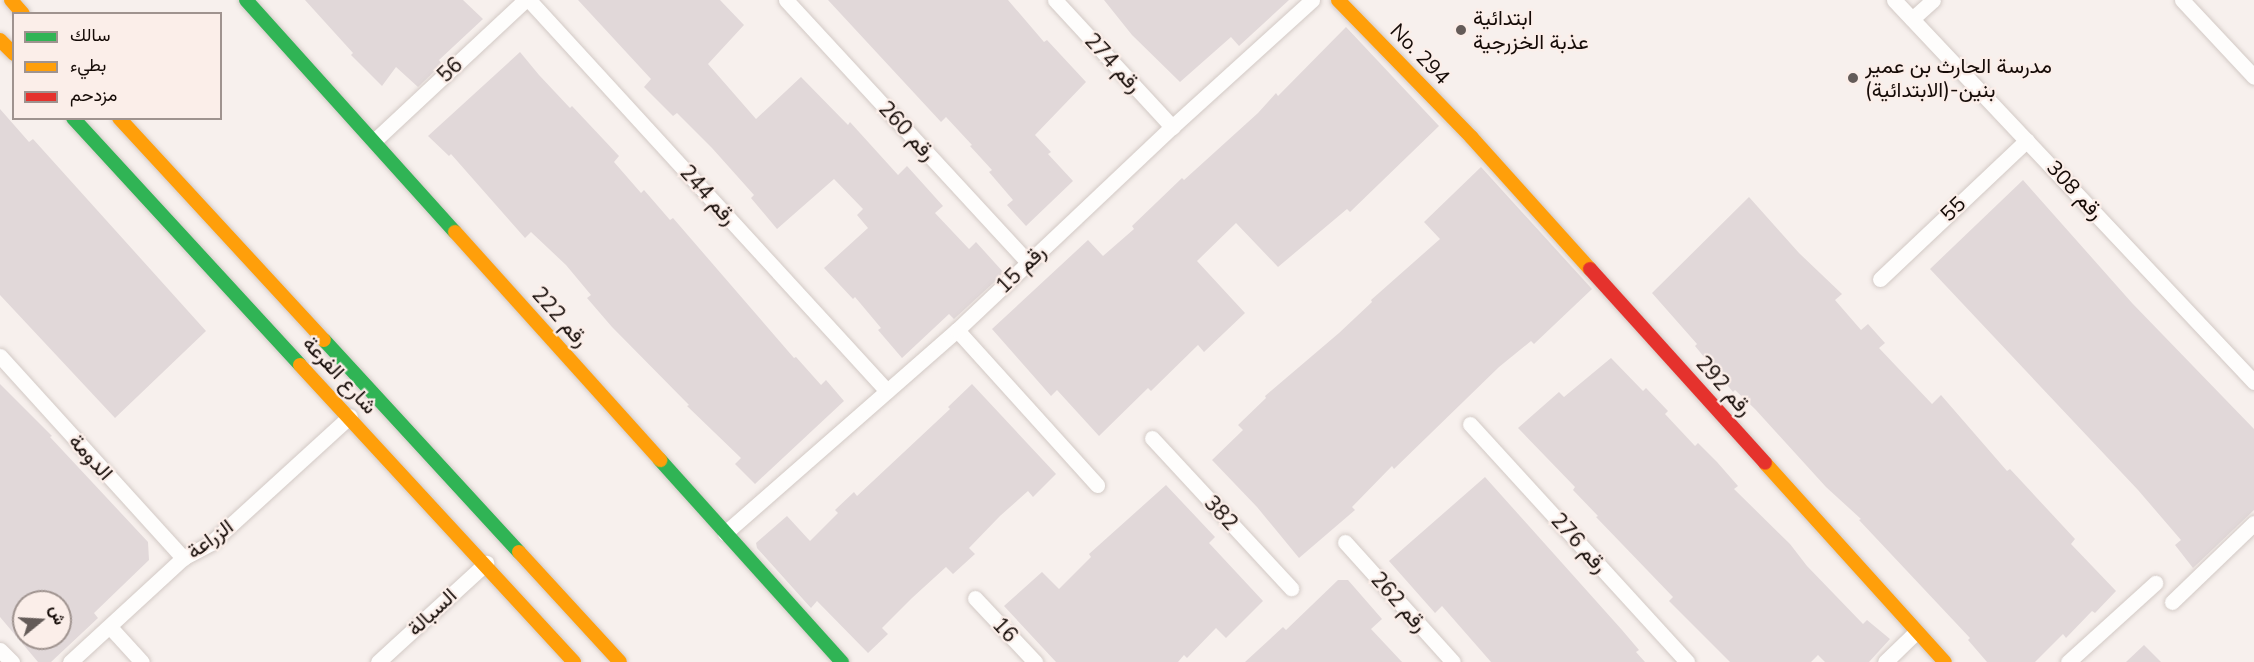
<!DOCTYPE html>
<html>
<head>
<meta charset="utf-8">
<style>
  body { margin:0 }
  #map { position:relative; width:2254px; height:662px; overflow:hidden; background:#f7f0ed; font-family:"Nunito Sans",Vazirmatn,sans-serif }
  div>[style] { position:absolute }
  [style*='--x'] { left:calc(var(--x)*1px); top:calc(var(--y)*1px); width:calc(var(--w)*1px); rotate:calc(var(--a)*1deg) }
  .building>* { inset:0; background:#e1d8d9 }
  .roads { filter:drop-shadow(0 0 2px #d2c9c5) drop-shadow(0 0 2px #d2c9c5) }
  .street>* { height:15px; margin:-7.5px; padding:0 7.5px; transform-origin:7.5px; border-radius:7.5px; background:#fefdfc }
  .fast>* { height:14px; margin:-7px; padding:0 7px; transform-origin:7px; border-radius:7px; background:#30b455 }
  .slow>* { height:14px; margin:-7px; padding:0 7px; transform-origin:7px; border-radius:7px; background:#ff9f0a }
  .jam>* { height:14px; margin:-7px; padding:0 7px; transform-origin:7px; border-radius:7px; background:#e5322d }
  .dots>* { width:16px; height:16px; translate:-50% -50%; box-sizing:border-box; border:3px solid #fbeee9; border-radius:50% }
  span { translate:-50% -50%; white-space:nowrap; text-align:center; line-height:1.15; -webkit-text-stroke:4.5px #fbeee9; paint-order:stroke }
  .poi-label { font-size:21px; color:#150b07 }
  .left { translate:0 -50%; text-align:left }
  .street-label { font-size:21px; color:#150b07 }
  .legend { position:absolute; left:12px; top:12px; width:210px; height:108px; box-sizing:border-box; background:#fbeee9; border:2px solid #9f938f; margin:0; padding:8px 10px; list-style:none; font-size:18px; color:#150b07 }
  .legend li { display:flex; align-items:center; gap:12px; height:30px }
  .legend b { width:30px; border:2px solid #9f938f }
  .north { position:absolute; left:12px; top:590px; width:60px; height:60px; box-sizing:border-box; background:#fbeee9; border:2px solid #9f938f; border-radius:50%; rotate:72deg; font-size:16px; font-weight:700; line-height:24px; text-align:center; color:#150b07 }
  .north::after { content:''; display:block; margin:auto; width:21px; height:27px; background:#645b58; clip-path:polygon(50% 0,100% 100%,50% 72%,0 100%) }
</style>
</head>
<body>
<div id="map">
  <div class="building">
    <div style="clip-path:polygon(305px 0,463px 0,483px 19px,439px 60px,442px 64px,418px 87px,396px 67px,382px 86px,351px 55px,353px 53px)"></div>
    <div style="clip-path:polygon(578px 0,720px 0,744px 25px,708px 64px,756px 119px,801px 77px,848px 125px,850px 122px,898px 175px,907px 166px,943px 206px,935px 213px,969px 249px,976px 242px,1004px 273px,954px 319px,949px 314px,902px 358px,878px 330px,881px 328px,855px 297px,853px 299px,824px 268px,868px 228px,857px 215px,863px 209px,834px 179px,777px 229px,751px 198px,754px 195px,712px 148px,677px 113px,673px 116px,644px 87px,651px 79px)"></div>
    <div style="clip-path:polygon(828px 0,1008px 0,1044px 42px,1047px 40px,1086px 82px,1035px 135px,1051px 152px,1048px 154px,1073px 181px,1026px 226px,1007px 205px,1013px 200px,989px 172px,992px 170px,970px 146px,972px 145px,946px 117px,941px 122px)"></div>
    <div style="clip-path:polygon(1104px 0,1289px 0,1239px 46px,1231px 37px,1180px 82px,1132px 35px)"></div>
    <div style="clip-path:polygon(1346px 27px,1439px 126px,1350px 212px,1347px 209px,1278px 267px,1236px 223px,1197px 261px,1245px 313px,1204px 352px,1198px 345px,1151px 391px,1148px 388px,1099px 436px,1057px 390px,1051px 396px,992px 329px,1088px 240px,1103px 256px,1134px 229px,1132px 226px,1182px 178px,1184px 180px,1258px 113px,1276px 93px,1278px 96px)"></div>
    <div style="clip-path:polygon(520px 52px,539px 75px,570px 108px,572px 106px,619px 156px,614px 162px,641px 193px,644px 190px,670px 220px,673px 218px,794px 358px,796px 357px,821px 385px,826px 380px,844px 401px,755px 484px,735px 464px,741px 458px,687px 406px,689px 405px,612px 327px,587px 298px,591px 295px,566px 265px,531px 232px,525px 238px,451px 154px,449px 156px,428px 136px)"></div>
    <div style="clip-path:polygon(0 109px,29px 142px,33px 139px,206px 331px,115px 418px,0 295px)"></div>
    <div style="clip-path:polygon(1481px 167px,1592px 289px,1534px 344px,1531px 341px,1499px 367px,1394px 469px,1392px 466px,1352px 507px,1355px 510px,1299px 558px,1257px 507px,1212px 460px,1243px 430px,1238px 425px,1266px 398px,1265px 396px,1339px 333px,1372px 302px,1371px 300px,1440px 239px,1424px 222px)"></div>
    <div style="clip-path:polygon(2023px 180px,2132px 303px,2254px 429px,2254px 510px,2193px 568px,2175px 545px,2181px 540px,2138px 490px,1930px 269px)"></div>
    <div style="clip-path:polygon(1749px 197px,1799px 253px,1842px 294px,1835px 300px,1861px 330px,1868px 324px,1885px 343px,1879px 348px,1932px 404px,1941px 395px,2007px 471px,2010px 469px,2075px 539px,2071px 544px,2116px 591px,2095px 613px,2092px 611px,2066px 638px,2063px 634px,2035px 662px,1987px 662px,1968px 640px,1970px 638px,1859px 520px,1861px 519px,1826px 487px,1755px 409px,1735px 390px,1733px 392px,1695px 346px,1697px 344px,1652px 293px)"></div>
    <div style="clip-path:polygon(1611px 358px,1643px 391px,1646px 388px,1668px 411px,1665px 414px,1695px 446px,1698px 443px,1717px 462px,1738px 486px,1734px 489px,1790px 544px,1807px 566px,1863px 624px,1867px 620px,1890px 639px,1869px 662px,1825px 662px,1818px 655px,1811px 662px,1730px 662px,1669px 601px,1673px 597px,1596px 517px,1598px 516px,1573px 490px,1575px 487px,1518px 428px,1559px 392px,1564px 397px)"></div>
    <div style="clip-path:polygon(evenodd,0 384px,52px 436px,50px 437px,148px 542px,149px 560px,94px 613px,98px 618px,51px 662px,38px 662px,0 617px,0 384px,24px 602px,60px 602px,60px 638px,24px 638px,24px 602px)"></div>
    <div style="clip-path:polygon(972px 384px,1056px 474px,1033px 497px,1028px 491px,1000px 516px,969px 548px,975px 554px,953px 574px,946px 567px,912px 598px,882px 628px,888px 634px,868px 653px,817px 601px,811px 608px,757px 548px,756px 543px,787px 516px,810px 541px,838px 513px,835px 510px,854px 492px,857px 496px,950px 409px,948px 407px)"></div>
    <div style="clip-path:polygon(1485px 477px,1622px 630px,1639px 650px,1636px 652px,1645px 662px,1491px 662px,1442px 606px,1435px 613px,1389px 561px)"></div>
    <div style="clip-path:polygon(1166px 485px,1215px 537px,1209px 543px,1263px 601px,1226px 638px,1216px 628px,1187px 658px,1184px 655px,1178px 662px,1056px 662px,1004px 606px,1042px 572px,1059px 589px,1091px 557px,1089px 554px)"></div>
    <div style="clip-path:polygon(1338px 580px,1348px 580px,1382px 619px,1371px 629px,1402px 662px,1245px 662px,1283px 627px,1286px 630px)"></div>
    <div style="clip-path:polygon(2144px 645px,2161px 662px,2126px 662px)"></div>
  </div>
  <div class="roads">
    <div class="street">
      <div style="--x:529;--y:0;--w:530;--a:47.52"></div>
      <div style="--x:786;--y:0;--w:357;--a:47.3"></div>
      <div style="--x:1055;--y:0;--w:173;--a:47.3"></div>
      <div style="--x:1894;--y:0;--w:525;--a:46.7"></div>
      <div style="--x:2182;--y:0;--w:105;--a:46.9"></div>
      <div style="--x:1912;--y:19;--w:28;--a:-42"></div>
      <div style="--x:374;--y:141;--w:207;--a:-43"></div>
      <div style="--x:1880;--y:279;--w:202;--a:-43.4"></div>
      <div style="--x:957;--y:330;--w:209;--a:47.9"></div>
      <div style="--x:0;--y:356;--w:273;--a:47.8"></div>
      <div style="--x:1470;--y:424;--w:322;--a:47.6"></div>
      <div style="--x:1152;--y:438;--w:205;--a:47.2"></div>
      <div style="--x:725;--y:533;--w:308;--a:-41.2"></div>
      <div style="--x:957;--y:330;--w:296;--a:-43.4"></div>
      <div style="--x:1172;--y:127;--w:189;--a:-42.2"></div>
      <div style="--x:1345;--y:542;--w:161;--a:48"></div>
      <div style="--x:975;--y:598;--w:88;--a:46.8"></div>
      <div style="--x:2172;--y:602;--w:114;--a:-43.9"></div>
      <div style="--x:110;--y:627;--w:47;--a:47.6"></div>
      <div style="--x:0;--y:650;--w:17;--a:45"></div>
      <div style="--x:70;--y:662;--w:154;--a:-42.6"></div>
      <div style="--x:183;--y:558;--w:32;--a:-28"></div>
      <div style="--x:211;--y:543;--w:188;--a:-42.4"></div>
      <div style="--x:378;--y:662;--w:147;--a:-42.5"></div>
      <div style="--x:1885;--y:662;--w:43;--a:-44.1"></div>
      <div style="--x:2068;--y:662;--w:118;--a:-42.2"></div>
    </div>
    <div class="fast">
      <div style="--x:246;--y:0;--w:312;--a:48"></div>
      <div style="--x:73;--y:118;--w:335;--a:47.4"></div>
      <div style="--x:324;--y:340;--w:288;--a:47.4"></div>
      <div style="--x:660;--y:460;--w:272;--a:48"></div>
    </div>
    <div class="slow">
      <div style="--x:11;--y:0;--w:18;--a:49"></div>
      <div style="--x:1338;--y:0;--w:192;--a:45.8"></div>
      <div style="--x:1472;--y:138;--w:176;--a:48"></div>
      <div style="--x:0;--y:40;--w:20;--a:45"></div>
      <div style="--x:119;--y:118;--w:302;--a:47.3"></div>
      <div style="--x:455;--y:232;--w:307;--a:48"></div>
      <div style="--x:300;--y:365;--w:404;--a:47.3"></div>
      <div style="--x:1765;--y:463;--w:268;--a:47.9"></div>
      <div style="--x:519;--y:552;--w:149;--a:47.4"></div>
    </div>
    <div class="jam">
      <div style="--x:1590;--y:269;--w:261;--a:47.9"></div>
    </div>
  </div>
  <div class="dots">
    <div style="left:1461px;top:30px;background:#645b58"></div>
    <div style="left:1853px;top:78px;background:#645b58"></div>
  </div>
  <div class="poi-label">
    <span class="left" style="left:1473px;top:30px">ابتدائية<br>عذبة الخزرجية</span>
    <span class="left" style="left:1865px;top:78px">مدرسة الحارث بن عمير<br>(الابتدائية)-بنين</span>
  </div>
  <div class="street-label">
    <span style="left:1420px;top:54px;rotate:46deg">No. 294</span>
    <span style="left:1113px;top:63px;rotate:47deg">رقم 274</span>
    <span style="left:450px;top:70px;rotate:-43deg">56</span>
    <span style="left:907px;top:131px;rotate:47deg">رقم 260</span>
    <span style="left:2075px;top:190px;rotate:47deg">رقم 308</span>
    <span style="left:708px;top:195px;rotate:48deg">رقم 244</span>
    <span style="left:1953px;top:209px;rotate:-43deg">55</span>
    <span style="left:1021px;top:269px;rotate:-44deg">رقم 15</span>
    <span style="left:560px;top:317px;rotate:48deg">رقم 222</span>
    <span style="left:340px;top:375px;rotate:47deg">شارع الفرعة</span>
    <span style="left:1724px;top:386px;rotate:48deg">رقم 292</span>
    <span style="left:91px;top:457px;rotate:48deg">الدومة</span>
    <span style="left:1221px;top:513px;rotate:47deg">382</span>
    <span style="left:210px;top:539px;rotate:-36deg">الزراعة</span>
    <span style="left:1579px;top:543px;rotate:48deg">رقم 276</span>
    <span style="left:1399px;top:602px;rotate:48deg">رقم 262</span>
    <span style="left:432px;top:612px;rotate:-43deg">السبالة</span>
    <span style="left:1005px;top:630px;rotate:47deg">16</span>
  </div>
  <ul class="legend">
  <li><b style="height:8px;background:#30b455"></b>سالك</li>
  <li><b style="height:8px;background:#ff9f0a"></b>بطيء</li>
  <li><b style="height:8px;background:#e5322d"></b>مزدحم</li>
  </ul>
  <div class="north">ش</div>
</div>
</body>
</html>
